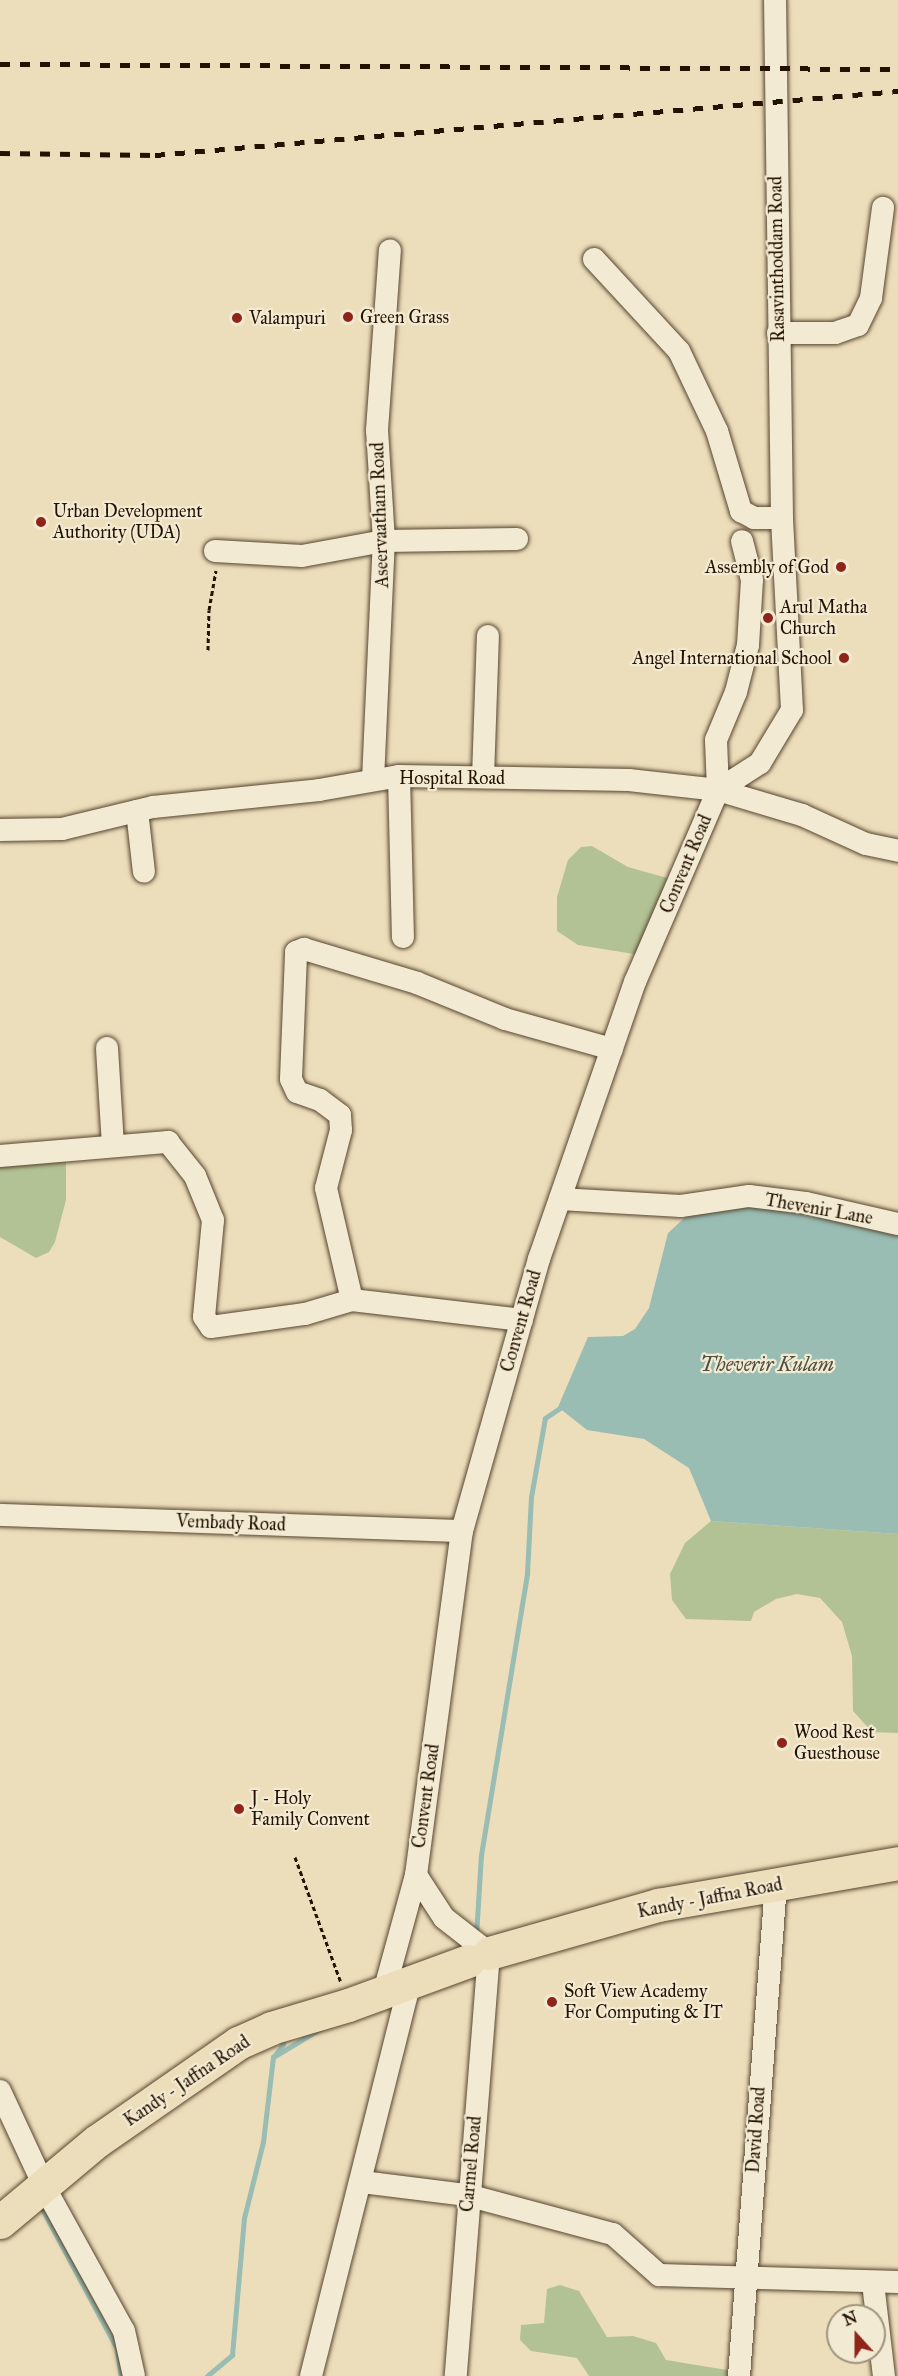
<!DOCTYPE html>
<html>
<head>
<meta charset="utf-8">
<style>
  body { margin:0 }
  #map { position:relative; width:898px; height:2376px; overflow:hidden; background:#eddebb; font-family:"IM FELL Great Primer",serif }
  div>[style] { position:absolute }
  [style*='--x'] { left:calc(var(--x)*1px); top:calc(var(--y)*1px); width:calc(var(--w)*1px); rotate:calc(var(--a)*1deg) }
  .green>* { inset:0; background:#b3c294 }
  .water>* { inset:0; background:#99bcb3 }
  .stream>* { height:5px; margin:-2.5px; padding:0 2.5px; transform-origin:2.5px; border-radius:2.5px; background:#99bcb3 }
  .path>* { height:3px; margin-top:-1.5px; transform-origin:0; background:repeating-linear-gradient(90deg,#231200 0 4.5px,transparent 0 7.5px) }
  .roads { filter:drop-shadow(0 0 2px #56452f) drop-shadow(0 0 2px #56452f) }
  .minor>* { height:22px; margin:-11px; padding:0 11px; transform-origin:11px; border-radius:11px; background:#f3ead3 }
  .highway>* { height:33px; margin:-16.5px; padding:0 16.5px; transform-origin:16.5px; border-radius:16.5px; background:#eddebb }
  .rail>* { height:4.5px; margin-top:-2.25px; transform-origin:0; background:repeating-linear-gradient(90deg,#231200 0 10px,transparent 0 20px) }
  .dots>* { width:16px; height:16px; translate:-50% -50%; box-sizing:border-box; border:3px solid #f3ead3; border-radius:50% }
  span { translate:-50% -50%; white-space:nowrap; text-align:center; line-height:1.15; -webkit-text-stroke:4.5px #f3ead3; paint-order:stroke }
  .street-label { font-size:18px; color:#231200 }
  .poi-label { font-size:18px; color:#231200 }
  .left { translate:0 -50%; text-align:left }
  .right { translate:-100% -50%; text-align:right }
  .water-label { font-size:20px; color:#4c4e3f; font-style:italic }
  .north { position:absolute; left:826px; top:2304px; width:60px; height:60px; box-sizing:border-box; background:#f3ead3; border:2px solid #a0947f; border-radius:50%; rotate:339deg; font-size:16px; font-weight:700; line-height:24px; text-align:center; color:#231200 }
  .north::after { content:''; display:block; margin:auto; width:21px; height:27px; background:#8f2418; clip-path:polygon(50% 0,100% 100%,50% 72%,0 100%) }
</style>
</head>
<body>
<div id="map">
  <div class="green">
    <div style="clip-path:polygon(592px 846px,628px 867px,678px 881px,646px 956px,578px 945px,557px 931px,557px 897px,568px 860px,581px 847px)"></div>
    <div style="clip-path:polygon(0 1156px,66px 1161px,66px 1200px,55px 1242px,49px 1252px,36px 1258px,0 1237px)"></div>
    <div style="clip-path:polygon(711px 1521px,898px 1534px,898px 1733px,872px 1732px,853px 1711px,852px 1656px,842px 1622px,820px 1598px,797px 1594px,776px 1599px,754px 1612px,751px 1621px,686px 1619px,672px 1600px,670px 1574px,685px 1543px)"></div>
    <div style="clip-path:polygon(560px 2285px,579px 2291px,607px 2337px,633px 2336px,656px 2343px,666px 2360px,739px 2372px,739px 2376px,589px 2376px,577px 2358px,531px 2351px,520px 2340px,521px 2325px,544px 2323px,547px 2289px)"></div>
  </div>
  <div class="water">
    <div style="clip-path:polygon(771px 1203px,898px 1231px,898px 1534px,711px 1521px,689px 1468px,644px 1439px,587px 1430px,558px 1407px,588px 1337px,623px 1336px,635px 1329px,649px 1308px,668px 1233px,693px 1210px)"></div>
  </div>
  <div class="stream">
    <div style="--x:476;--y:1936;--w:81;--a:-86.5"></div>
    <div style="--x:481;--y:1855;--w:286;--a:-80.7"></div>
    <div style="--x:527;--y:1573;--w:76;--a:-87"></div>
    <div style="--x:531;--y:1497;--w:80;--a:-80"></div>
    <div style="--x:545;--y:1418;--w:23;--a:-34"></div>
    <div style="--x:275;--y:2055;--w:14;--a:-54"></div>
    <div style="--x:283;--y:2044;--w:7;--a:-98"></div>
    <div style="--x:41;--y:2207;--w:161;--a:61.8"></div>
    <div style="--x:117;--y:2349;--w:27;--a:82"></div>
    <div style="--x:207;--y:2376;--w:33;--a:-40"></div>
    <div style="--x:232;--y:2355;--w:138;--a:-85"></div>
    <div style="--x:244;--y:2218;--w:78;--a:-76"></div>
    <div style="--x:263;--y:2142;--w:86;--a:-83.3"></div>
    <div style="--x:273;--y:2057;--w:55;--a:-30.8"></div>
  </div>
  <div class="path">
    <div style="--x:208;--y:650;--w:40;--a:-88.6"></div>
    <div style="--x:209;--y:610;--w:40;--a:-80"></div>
    <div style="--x:295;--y:1857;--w:134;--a:69.9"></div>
  </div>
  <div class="roads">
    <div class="minor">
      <div style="--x:594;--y:259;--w:125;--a:47.3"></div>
      <div style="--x:679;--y:351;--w:89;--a:64.6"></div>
      <div style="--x:717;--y:431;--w:84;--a:73.3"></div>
      <div style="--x:741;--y:511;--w:15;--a:28"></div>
      <div style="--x:754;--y:518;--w:28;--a:0"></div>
      <div style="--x:778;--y:333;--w:57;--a:0"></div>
      <div style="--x:835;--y:333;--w:24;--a:-19"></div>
      <div style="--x:858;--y:325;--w:30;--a:-64"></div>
      <div style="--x:871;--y:298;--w:91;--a:-82.4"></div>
      <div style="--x:215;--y:551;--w:87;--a:3.3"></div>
      <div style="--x:302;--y:556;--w:83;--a:-10.4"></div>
      <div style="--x:384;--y:541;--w:133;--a:-0.9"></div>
      <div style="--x:399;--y:776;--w:161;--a:88.6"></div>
      <div style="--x:483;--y:777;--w:141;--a:-88"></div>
      <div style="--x:373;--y:780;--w:239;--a:-87.4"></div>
      <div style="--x:384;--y:541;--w:111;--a:-93.6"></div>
      <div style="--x:377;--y:430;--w:180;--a:-85.9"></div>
      <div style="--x:718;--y:790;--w:50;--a:-32.7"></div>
      <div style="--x:760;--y:763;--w:62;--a:-58.9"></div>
      <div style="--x:792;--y:710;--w:192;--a:-93"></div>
      <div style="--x:782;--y:518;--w:518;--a:-90.77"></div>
      <div style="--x:137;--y:811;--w:61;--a:83.5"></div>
      <div style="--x:0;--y:830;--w:62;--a:-0.9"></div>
      <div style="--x:62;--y:829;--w:94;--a:-13.6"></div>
      <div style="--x:153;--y:807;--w:167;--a:-5.8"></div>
      <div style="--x:319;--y:790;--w:81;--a:-9.9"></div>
      <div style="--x:399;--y:776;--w:230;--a:1"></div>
      <div style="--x:629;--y:780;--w:90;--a:6.4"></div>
      <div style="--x:718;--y:790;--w:88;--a:16.6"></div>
      <div style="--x:802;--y:815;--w:70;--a:24.4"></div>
      <div style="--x:866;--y:844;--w:33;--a:12"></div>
      <div style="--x:107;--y:1048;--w:98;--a:86.5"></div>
      <div style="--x:0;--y:1156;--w:169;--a:-4.8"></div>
      <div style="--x:168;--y:1142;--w:43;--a:51.5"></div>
      <div style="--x:195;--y:1176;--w:48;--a:67.8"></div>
      <div style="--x:213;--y:1220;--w:97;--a:95.3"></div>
      <div style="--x:204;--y:1317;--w:12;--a:55"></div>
      <div style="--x:211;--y:1327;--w:95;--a:-7.9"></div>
      <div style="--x:305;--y:1314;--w:49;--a:-16.6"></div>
      <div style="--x:352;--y:1300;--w:171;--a:6.7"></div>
      <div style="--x:560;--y:1199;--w:121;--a:3.3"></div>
      <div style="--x:681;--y:1206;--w:69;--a:-8.4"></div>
      <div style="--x:749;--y:1196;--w:57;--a:7"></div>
      <div style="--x:806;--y:1203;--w:94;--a:12.9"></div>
      <div style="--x:352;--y:1300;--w:115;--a:-103.1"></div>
      <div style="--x:326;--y:1188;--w:60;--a:-75.5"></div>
      <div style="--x:341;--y:1130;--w:15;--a:-94"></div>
      <div style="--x:340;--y:1115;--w:25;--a:-143"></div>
      <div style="--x:320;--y:1100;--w:24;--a:-161"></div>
      <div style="--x:297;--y:1092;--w:14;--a:-115"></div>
      <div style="--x:291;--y:1079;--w:127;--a:-87.7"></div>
      <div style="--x:296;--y:952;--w:9;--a:-21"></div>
      <div style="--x:304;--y:949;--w:118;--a:16.7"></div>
      <div style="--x:417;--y:983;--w:95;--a:22.2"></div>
      <div style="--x:505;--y:1019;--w:111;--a:15.7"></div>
      <div style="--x:0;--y:1515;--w:462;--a:2"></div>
      <div style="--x:416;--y:1875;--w:51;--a:56.9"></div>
      <div style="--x:444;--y:1918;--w:57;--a:37.9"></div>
      <div style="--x:489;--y:1953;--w:424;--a:94.5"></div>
      <div style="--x:384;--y:1992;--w:121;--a:-74.7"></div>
      <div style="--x:416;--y:1875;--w:347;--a:-82.4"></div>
      <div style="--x:462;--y:1531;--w:283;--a:-74.2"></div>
      <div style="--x:539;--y:1259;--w:293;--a:-70.9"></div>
      <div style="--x:635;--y:982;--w:209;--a:-66.6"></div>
      <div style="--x:718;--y:790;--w:50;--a:-92.3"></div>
      <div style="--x:716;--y:740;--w:52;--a:-67.4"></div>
      <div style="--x:736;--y:692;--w:49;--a:-75.7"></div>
      <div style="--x:748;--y:645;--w:65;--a:-86.5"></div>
      <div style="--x:752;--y:580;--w:40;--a:-104.4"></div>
      <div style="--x:0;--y:2091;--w:107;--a:65.1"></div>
      <div style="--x:45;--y:2188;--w:163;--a:61.1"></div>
      <div style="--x:124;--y:2331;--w:46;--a:77.5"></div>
      <div style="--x:362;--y:2182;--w:106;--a:7.1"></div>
      <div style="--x:467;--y:2195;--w:151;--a:15"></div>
      <div style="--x:613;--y:2234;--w:62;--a:41.7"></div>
      <div style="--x:659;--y:2275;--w:239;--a:1.7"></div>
      <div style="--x:873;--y:2283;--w:94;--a:83.3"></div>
      <div style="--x:311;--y:2376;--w:406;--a:-75.9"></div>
      <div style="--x:739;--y:2376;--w:493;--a:-85.7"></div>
    </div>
    <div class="highway">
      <div style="--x:489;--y:1953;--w:176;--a:-15.9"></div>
      <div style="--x:658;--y:1905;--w:244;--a:-9.9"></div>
      <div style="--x:0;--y:2222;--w:126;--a:-39.9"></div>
      <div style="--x:97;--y:2141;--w:172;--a:-34.8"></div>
      <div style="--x:238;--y:2043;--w:36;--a:-24"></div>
      <div style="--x:271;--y:2028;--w:80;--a:-16.6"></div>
      <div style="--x:348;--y:2005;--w:128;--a:-20.1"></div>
    </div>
  </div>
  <div class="rail">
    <div style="--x:0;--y:64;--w:898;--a:0.32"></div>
    <div style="--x:0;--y:153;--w:155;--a:0.7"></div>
    <div style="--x:155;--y:155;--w:746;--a:-4.92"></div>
  </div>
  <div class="dots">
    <div style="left:348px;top:317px;background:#8f2418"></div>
    <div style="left:237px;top:318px;background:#8f2418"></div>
    <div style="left:41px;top:522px;background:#8f2418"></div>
    <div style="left:841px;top:567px;background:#8f2418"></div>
    <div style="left:768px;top:618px;background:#8f2418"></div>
    <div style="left:844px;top:658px;background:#8f2418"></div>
    <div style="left:782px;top:1743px;background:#8f2418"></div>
    <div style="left:239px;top:1809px;background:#8f2418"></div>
    <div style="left:552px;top:2002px;background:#8f2418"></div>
  </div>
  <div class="street-label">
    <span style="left:777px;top:259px;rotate:-91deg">Rasavinthoddam Road</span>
    <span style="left:380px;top:515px;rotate:-92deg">Aseervaatham Road</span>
    <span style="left:452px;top:778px">Hospital Road</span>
    <span style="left:686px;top:864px;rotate:-67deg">Convent Road</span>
    <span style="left:819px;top:1209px;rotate:10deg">Thevenir Lane</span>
    <span style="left:521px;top:1321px;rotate:-74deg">Convent Road</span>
    <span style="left:231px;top:1523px;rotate:2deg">Vembady Road</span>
    <span style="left:426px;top:1796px;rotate:-82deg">Convent Road</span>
    <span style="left:710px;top:1898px;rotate:-11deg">Kandy - Jaffna Road</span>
    <span style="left:187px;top:2081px;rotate:-34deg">Kandy - Jaffna Road</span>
    <span style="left:756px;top:2130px;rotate:-86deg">David Road</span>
    <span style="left:471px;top:2164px;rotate:-85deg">Carmel Road</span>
  </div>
  <div class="poi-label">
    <span class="left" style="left:360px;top:317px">Green Grass</span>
    <span class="left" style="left:249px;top:318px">Valampuri</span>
    <span class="left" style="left:53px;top:522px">Urban Development<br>Authority (UDA)</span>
    <span class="right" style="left:829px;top:567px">Assembly of God</span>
    <span class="left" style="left:780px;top:618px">Arul Matha<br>Church</span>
    <span class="right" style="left:832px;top:658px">Angel International School</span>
    <span class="left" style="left:794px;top:1743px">Wood Rest<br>Guesthouse</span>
    <span class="left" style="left:251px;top:1809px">J - Holy<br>Family Convent</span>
    <span class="left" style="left:564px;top:2002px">Soft View Academy<br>For Computing &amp; IT</span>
  </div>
  <div class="water-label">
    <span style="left:767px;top:1364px">Theverir Kulam</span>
  </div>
  <div class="north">N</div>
</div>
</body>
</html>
